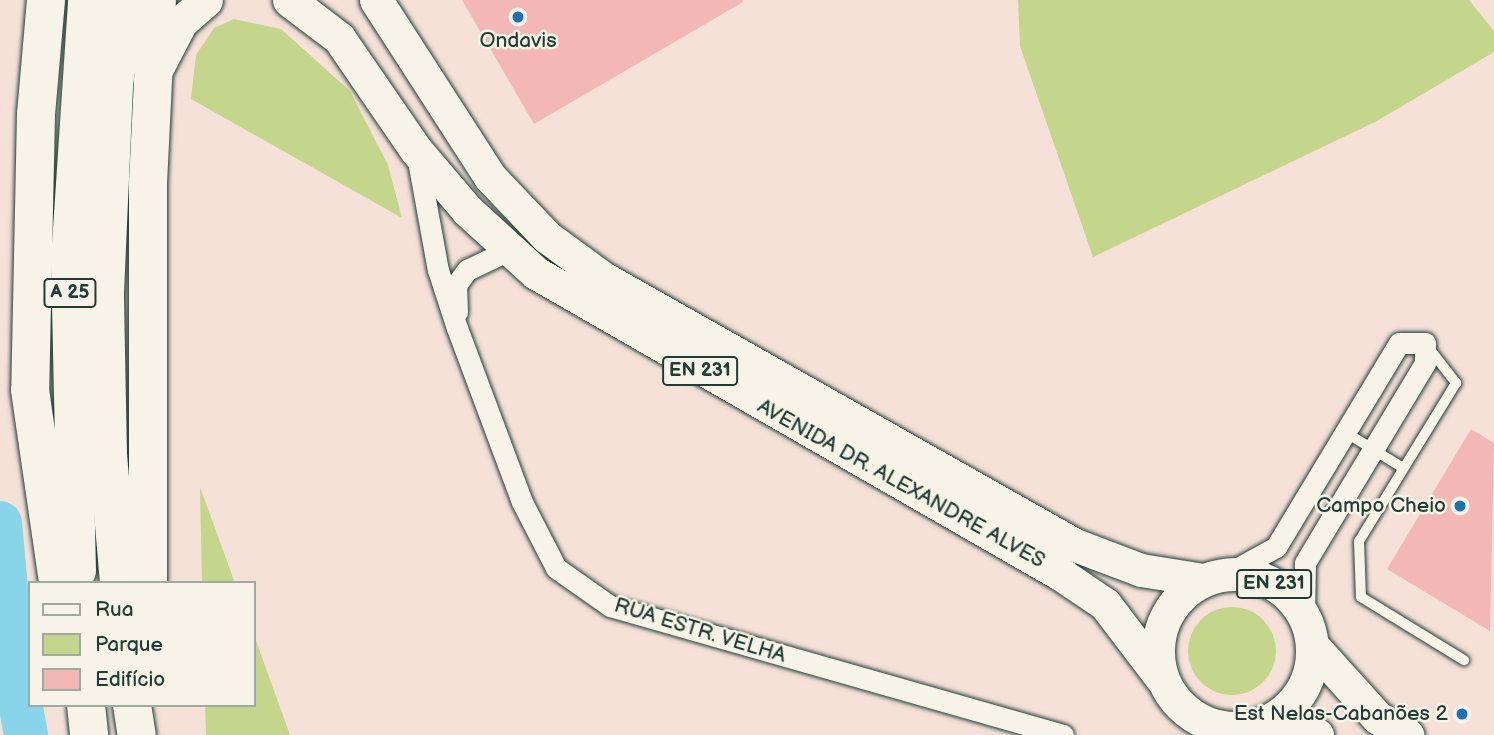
<!DOCTYPE html>
<html>
<head>
<meta charset="utf-8">
<style>
  body { margin:0 }
  #map { position:relative; width:1494px; height:735px; overflow:hidden; background:#f6e1d9; font-family:"Balsamiq Sans",sans-serif }
  div>[style] { position:absolute }
  [style*='--x'] { left:calc(var(--x)*1px); top:calc(var(--y)*1px); width:calc(var(--w)*1px); rotate:calc(var(--a)*1deg) }
  .green>* { inset:0; background:#c3d68b }
  .round { border-radius:50% }
  .river>* { height:44px; margin:-22px; padding:0 22px; transform-origin:22px; border-radius:22px; background:#88d4e8 }
  .building>* { inset:0; background:#f3b7b5 }
  .roads { filter:drop-shadow(0 0 2px #1f3d34) drop-shadow(0 0 2px #1f3d34) }
  .lane>* { height:10px; margin:-5px; padding:0 5px; transform-origin:5px; border-radius:5px; background:#f7f3e8 }
  .street>* { height:21px; margin:-10.5px; padding:0 10.5px; transform-origin:10.5px; border-radius:10.5px; background:#f7f3e8 }
  .primary>* { height:33px; margin:-16.5px; padding:0 16.5px; transform-origin:16.5px; border-radius:16.5px; background:#f7f3e8 }
  .primary>.ring { margin:-16.5px; padding:0; box-sizing:content-box; background:none; border:33px solid #f7f3e8; border-radius:50% }
  .highway>* { height:38px; margin:-19px; padding:0 19px; transform-origin:19px; border-radius:19px; background:#f7f3e8 }
  .dots>* { width:19px; height:19px; translate:-50% -50%; box-sizing:border-box; border:4px solid #f7f3e8; border-radius:50% }
  span { translate:-50% -50%; white-space:nowrap; text-align:center; line-height:1.15; -webkit-text-stroke:5px #f7f3e8; paint-order:stroke }
  .shield-label span { padding:2px 5px; background:#f7f3e8; border:2px solid; border-radius:5px; -webkit-text-stroke-width:0 }
  .shield-label { font-size:19px; color:#1f3d34; font-weight:700 }
  .poi-label { font-size:21px; color:#1f3d34 }
  .right { translate:-100% -50%; text-align:right }
  .street-label { font-size:21px; color:#1f3d34 }
  .legend { position:absolute; left:28px; top:581px; width:228px; height:126px; box-sizing:border-box; background:#f7f3e8; border:2px solid #a1aaa0; margin:0; padding:9px 12px; list-style:none; font-size:21px; color:#1f3d34 }
  .legend li { display:flex; align-items:center; gap:14px; height:35px }
  .legend b { width:35px; border:2px solid #a1aaa0 }
</style>
</head>
<body>
<div id="map">
  <div class="green">
    <div style="clip-path:polygon(1018px 0,1469px 0,1494px 31px,1494px 52px,1377px 121px,1093px 257px,1020px 46px)"></div>
    <div style="clip-path:polygon(234px 19px,281px 29px,350px 91px,388px 165px,402px 218px,191px 99px,196px 55px,214px 28px)"></div>
    <div style="clip-path:polygon(200px 487px,235px 583px,202px 583px)"></div>
    <div class="round" style="left:1188px;top:607px;width:88px;height:88px"></div>
    <div style="clip-path:polygon(254px 635px,290px 735px,206px 735px,205px 705px,254px 705px)"></div>
  </div>
  <div class="river">
    <div style="--x:0;--y:523;--w:141;--a:84.7"></div>
    <div style="--x:13;--y:663;--w:73;--a:79.8"></div>
  </div>
  <div class="building">
    <div style="clip-path:polygon(462px 0,742px 0,743px 2px,534px 124px)"></div>
    <div style="clip-path:polygon(1471px 429px,1494px 443px,1490px 631px,1387px 569px)"></div>
  </div>
  <div class="roads">
    <div class="lane">
      <div style="--x:1428;--y:347;--w:46;--a:52.1"></div>
      <div style="--x:1456;--y:383;--w:185;--a:121.5"></div>
      <div style="--x:1359;--y:541;--w:56;--a:88"></div>
      <div style="--x:1361;--y:597;--w:121;--a:31.5"></div>
      <div style="--x:1345;--y:432;--w:68;--a:31.8"></div>
    </div>
    <div class="street">
      <div style="--x:417;--y:155;--w:117;--a:79.7"></div>
      <div style="--x:438;--y:270;--w:61;--a:71.9"></div>
      <div style="--x:457;--y:328;--w:186;--a:69.5"></div>
      <div style="--x:522;--y:502;--w:74;--a:62.7"></div>
      <div style="--x:556;--y:568;--w:66;--a:35.1"></div>
      <div style="--x:610;--y:606;--w:471;--a:15.9"></div>
      <div style="--x:457;--y:312;--w:27;--a:-92"></div>
      <div style="--x:456;--y:285;--w:19;--a:-54"></div>
      <div style="--x:467;--y:270;--w:47;--a:-25.5"></div>
      <div style="--x:1227;--y:574;--w:56;--a:-28.9"></div>
      <div style="--x:1276;--y:547;--w:238;--a:-58.9"></div>
      <div style="--x:1399;--y:343;--w:26;--a:0"></div>
      <div style="--x:1425;--y:343;--w:20;--a:90"></div>
      <div style="--x:1425;--y:363;--w:233;--a:121"></div>
      <div style="--x:1305;--y:563;--w:52;--a:91.1"></div>
    </div>
    <div class="primary">
      <div style="--x:289;--y:0;--w:63;--a:37.2"></div>
      <div style="--x:339;--y:38;--w:136;--a:55.5"></div>
      <div style="--x:416;--y:150;--w:79;--a:49.6"></div>
      <div style="--x:467;--y:210;--w:93;--a:42.4"></div>
      <div style="--x:536;--y:273;--w:607;--a:29.86"></div>
      <div style="--x:1062;--y:575;--w:52;--a:34"></div>
      <div style="--x:1105;--y:604;--w:94;--a:52.8"></div>
      <div style="--x:376;--y:0;--w:211;--a:57.2"></div>
      <div style="--x:490;--y:177;--w:83;--a:46.5"></div>
      <div style="--x:547;--y:237;--w:69;--a:36.2"></div>
      <div style="--x:603;--y:278;--w:542;--a:29.5"></div>
      <div style="--x:1075;--y:545;--w:71;--a:20.7"></div>
      <div style="--x:1141;--y:570;--w:63;--a:9.2"></div>
      <div style="--x:154;--y:74;--w:59;--a:-62.6"></div>
      <div style="--x:181;--y:22;--w:33;--a:-41"></div>
      <div class="ring" style="left:1158px;top:574px;width:121px;height:121px"></div>
      <div style="--x:1312;--y:645;--w:98;--a:47.9"></div>
      <div style="--x:1378;--y:718;--w:34;--a:30"></div>
      <div style="--x:1258;--y:725;--w:60;--a:9.6"></div>
    </div>
    <div class="highway">
      <div style="--x:46;--y:0;--w:114;--a:95"></div>
      <div style="--x:36;--y:114;--w:276;--a:91.2"></div>
      <div style="--x:30;--y:390;--w:195;--a:81.7"></div>
      <div style="--x:77;--y:571;--w:312;--a:-91.3"></div>
      <div style="--x:70;--y:259;--w:260;--a:-86.2"></div>
      <div style="--x:119;--y:583;--w:128;--a:-94.9"></div>
      <div style="--x:108;--y:455;--w:162;--a:-91.1"></div>
      <div style="--x:105;--y:293;--w:208;--a:-87.5"></div>
      <div style="--x:114;--y:85;--w:86;--a:-82.6"></div>
      <div style="--x:148;--y:583;--w:400;--a:-90"></div>
      <div style="--x:148;--y:183;--w:183;--a:-87.2"></div>
      <div style="--x:86;--y:705;--w:30;--a:84"></div>
      <div style="--x:132;--y:705;--w:30;--a:81"></div>
    </div>
  </div>
  <div class="dots">
    <div style="left:518px;top:17px;background:#1f6fb2"></div>
    <div style="left:1460px;top:506px;background:#1f6fb2"></div>
    <div style="left:1462px;top:714px;background:#1f6fb2"></div>
  </div>
  <div class="shield-label">
    <span style="left:70px;top:293px">A 25</span>
    <span style="left:700px;top:371px">EN 231</span>
    <span style="left:1274px;top:584px">EN 231</span>
  </div>
  <div class="poi-label">
    <span style="left:518px;top:41px">Ondavis</span>
    <span class="right" style="left:1446px;top:506px">Campo Cheio</span>
    <span class="right" style="left:1448px;top:714px">Est Nelas-Cabanões 2</span>
  </div>
  <div class="street-label">
    <span style="left:901px;top:484px;rotate:29deg">AVENIDA DR. ALEXANDRE ALVES</span>
    <span style="left:700px;top:631px;rotate:17deg">RUA ESTR. VELHA</span>
  </div>
  <ul class="legend">
  <li><b style="height:9px;background:#f7f3e8"></b>Rua</li>
  <li><b style="height:19px;background:#c3d68b"></b>Parque</li>
  <li><b style="height:19px;background:#f3b7b5"></b>Edifício</li>
  </ul>
</div>
</body>
</html>
